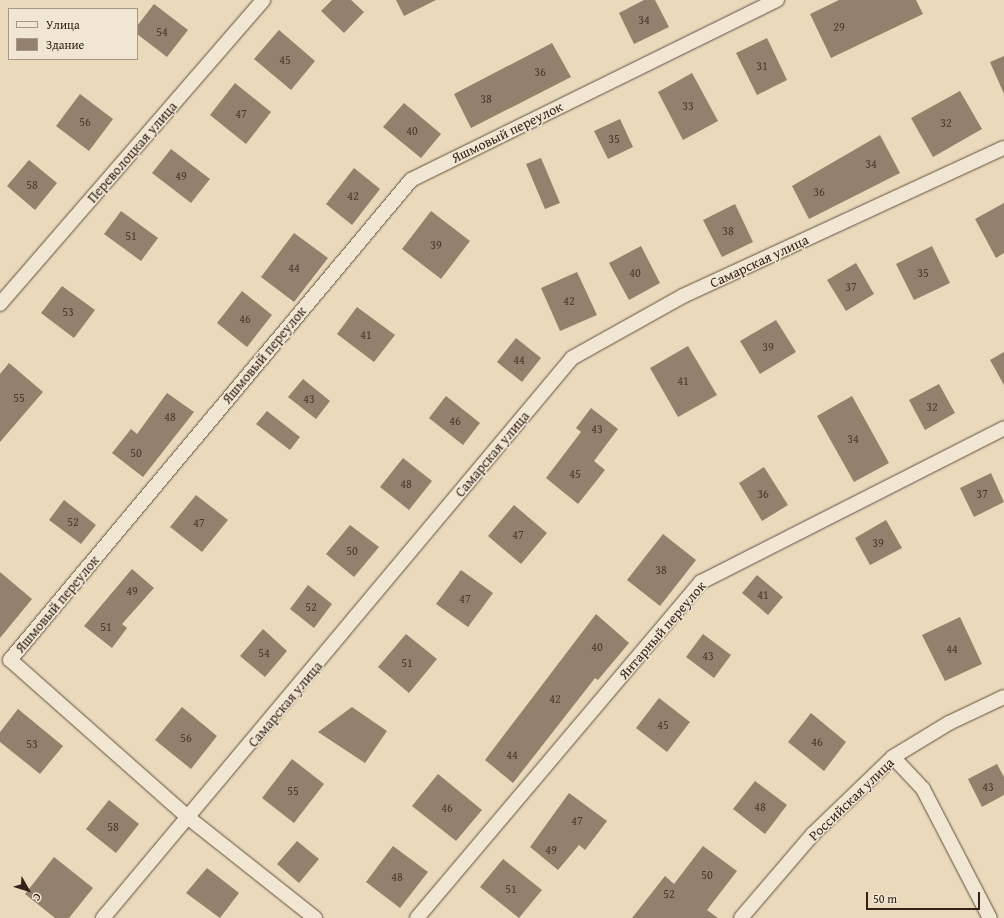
<!DOCTYPE html>
<html>
<head>
<meta charset="utf-8">
<style>
  body { margin:0 }
  #map { position:relative; width:1004px; height:918px; overflow:hidden; background:#ead9ba; font-family:"Gentium Book Plus",serif }
  div>[style] { position:absolute }
  [style*='--x'] { left:calc(var(--x)*1px); top:calc(var(--y)*1px); width:calc(var(--w)*1px); rotate:calc(var(--a)*1deg) }
  .building>* { inset:0; background:#93816d }
  .roads { filter:drop-shadow(0 0 1px #624f41) drop-shadow(0 0 1px #624f41) }
  .minor>* { height:14px; margin:-7px; padding:0 7px; transform-origin:7px; border-radius:7px; background:#f1e6d2 }
  span { translate:-50% -50%; white-space:nowrap; text-align:center; line-height:1.15; -webkit-text-stroke:3px #f1e6d2; paint-order:stroke }
  .number-label { font-size:12px; color:#4c392e }
  .number-label span { -webkit-text-stroke-width:0 }
  .street-label { font-size:14px; color:#352119 }
  .legend { position:absolute; left:8px; top:8px; width:130px; height:52px; box-sizing:border-box; background:#f1e6d2; border:1px solid #a69788; margin:0; padding:5px 7px; list-style:none; font-size:12px; color:#352119 }
  .legend li { display:flex; align-items:center; gap:8px; height:20px }
  .legend b { width:20px; border:1px solid #a69788 }
  .north { position:absolute; left:8px; top:870px; width:40px; height:40px; -webkit-text-stroke:3px #f1e6d2; paint-order:stroke; rotate:129deg; font-size:11px; font-weight:700; line-height:16px; text-align:center; color:#352119 }
  .north::after { content:''; display:block; margin:auto; width:14px; height:18px; background:#352119; clip-path:polygon(50% 0,100% 100%,50% 72%,0 100%) }
  .scale { position:absolute; left:866px; top:892px; width:114px; height:18px; box-sizing:border-box; border:2px solid #352119; border-top:0; padding-left:5px; font-size:12px; line-height:14px; white-space:nowrap; color:#352119; -webkit-text-stroke:3px #f1e6d2; paint-order:stroke }
</style>
</head>
<body>
<div id="map">
  <div class="building">
    <div style="clip-path:polygon(332px 0,351px 0,364px 12px,344px 33px,321px 11px)"></div>
    <div style="clip-path:polygon(396px 0,436px 0,404px 16px)"></div>
    <div style="clip-path:polygon(644px 0,655px 0,669px 27px,634px 44px,619px 13px)"></div>
    <div style="clip-path:polygon(839px 0,916px 0,923px 14px,831px 58px,810px 14px)"></div>
    <div style="clip-path:polygon(154px 4px,188px 30px,167px 57px,137px 34px,137px 26px)"></div>
    <div style="clip-path:polygon(279px 30px,315px 61px,291px 90px,254px 59px)"></div>
    <div style="clip-path:polygon(767px 38px,787px 80px,757px 95px,736px 53px)"></div>
    <div style="clip-path:polygon(552px 43px,571px 77px,471px 128px,454px 94px)"></div>
    <div style="clip-path:polygon(1004px 56px,1004px 94px,990px 62px)"></div>
    <div style="clip-path:polygon(692px 73px,718px 121px,683px 140px,658px 92px)"></div>
    <div style="clip-path:polygon(235px 83px,271px 112px,246px 144px,210px 115px)"></div>
    <div style="clip-path:polygon(960px 91px,982px 129px,933px 157px,911px 118px)"></div>
    <div style="clip-path:polygon(80px 94px,113px 119px,89px 151px,56px 126px)"></div>
    <div style="clip-path:polygon(404px 103px,441px 134px,421px 158px,383px 127px)"></div>
    <div style="clip-path:polygon(620px 119px,633px 147px,608px 159px,594px 131px)"></div>
    <div style="clip-path:polygon(880px 135px,900px 173px,809px 219px,792px 186px)"></div>
    <div style="clip-path:polygon(171px 149px,210px 179px,191px 203px,152px 173px)"></div>
    <div style="clip-path:polygon(541px 158px,560px 203px,545px 209px,526px 164px)"></div>
    <div style="clip-path:polygon(29px 160px,57px 183px,35px 210px,7px 186px)"></div>
    <div style="clip-path:polygon(354px 168px,380px 189px,352px 225px,326px 204px)"></div>
    <div style="clip-path:polygon(1004px 203px,1004px 253px,996px 258px,975px 219px)"></div>
    <div style="clip-path:polygon(735px 204px,753px 242px,722px 257px,703px 220px)"></div>
    <div style="clip-path:polygon(121px 211px,158px 238px,141px 261px,104px 234px)"></div>
    <div style="clip-path:polygon(431px 211px,470px 241px,441px 279px,402px 249px)"></div>
    <div style="clip-path:polygon(294px 233px,328px 258px,294px 302px,261px 277px)"></div>
    <div style="clip-path:polygon(641px 246px,660px 283px,629px 300px,609px 263px)"></div>
    <div style="clip-path:polygon(932px 246px,950px 283px,914px 300px,896px 264px)"></div>
    <div style="clip-path:polygon(856px 263px,874px 294px,846px 311px,827px 280px)"></div>
    <div style="clip-path:polygon(577px 272px,597px 315px,560px 331px,541px 288px)"></div>
    <div style="clip-path:polygon(62px 286px,95px 310px,74px 338px,41px 313px)"></div>
    <div style="clip-path:polygon(242px 291px,272px 315px,247px 347px,217px 323px)"></div>
    <div style="clip-path:polygon(357px 307px,395px 335px,374px 362px,337px 334px)"></div>
    <div style="clip-path:polygon(776px 320px,796px 352px,760px 374px,740px 341px)"></div>
    <div style="clip-path:polygon(516px 338px,541px 358px,522px 382px,497px 362px)"></div>
    <div style="clip-path:polygon(688px 346px,717px 395px,678px 417px,650px 368px)"></div>
    <div style="clip-path:polygon(1004px 352px,1004px 385px,990px 360px)"></div>
    <div style="clip-path:polygon(9px 363px,43px 392px,0 442px,0 374px)"></div>
    <div style="clip-path:polygon(303px 379px,330px 401px,316px 419px,288px 397px)"></div>
    <div style="clip-path:polygon(939px 384px,955px 413px,925px 430px,909px 400px)"></div>
    <div style="clip-path:polygon(167px 393px,194px 412px,143px 477px,112px 453px,131px 429px,137px 434px)"></div>
    <div style="clip-path:polygon(446px 396px,480px 423px,463px 445px,429px 418px)"></div>
    <div style="clip-path:polygon(852px 396px,889px 463px,854px 482px,817px 416px)"></div>
    <div style="clip-path:polygon(591px 408px,618px 429px,594px 461px,605px 470px,578px 504px,546px 478px,581px 432px,576px 428px)"></div>
    <div style="clip-path:polygon(267px 411px,300px 437px,290px 450px,256px 424px)"></div>
    <div style="clip-path:polygon(403px 458px,432px 481px,409px 510px,380px 487px)"></div>
    <div style="clip-path:polygon(764px 467px,788px 505px,762px 521px,739px 483px)"></div>
    <div style="clip-path:polygon(991px 473px,1004px 502px,974px 517px,960px 488px)"></div>
    <div style="clip-path:polygon(196px 495px,228px 520px,202px 552px,170px 527px)"></div>
    <div style="clip-path:polygon(64px 500px,96px 525px,81px 544px,49px 520px)"></div>
    <div style="clip-path:polygon(514px 505px,547px 533px,521px 564px,488px 536px)"></div>
    <div style="clip-path:polygon(886px 520px,902px 548px,870px 565px,855px 538px)"></div>
    <div style="clip-path:polygon(350px 525px,379px 547px,354px 577px,326px 554px)"></div>
    <div style="clip-path:polygon(663px 534px,696px 560px,660px 606px,627px 580px)"></div>
    <div style="clip-path:polygon(132px 569px,154px 588px,122px 624px,127px 628px,112px 648px,84px 626px)"></div>
    <div style="clip-path:polygon(461px 570px,493px 593px,468px 627px,436px 604px)"></div>
    <div style="clip-path:polygon(0 572px,32px 599px,0 638px)"></div>
    <div style="clip-path:polygon(757px 575px,783px 597px,768px 615px,742px 593px)"></div>
    <div style="clip-path:polygon(308px 585px,332px 604px,314px 628px,290px 609px)"></div>
    <div style="clip-path:polygon(596px 614px,629px 643px,598px 680px,595px 678px,513px 783px,485px 760px)"></div>
    <div style="clip-path:polygon(960px 617px,982px 664px,945px 681px,922px 635px)"></div>
    <div style="clip-path:polygon(263px 629px,287px 651px,265px 677px,240px 656px)"></div>
    <div style="clip-path:polygon(406px 634px,437px 659px,409px 693px,378px 667px)"></div>
    <div style="clip-path:polygon(703px 634px,731px 655px,714px 678px,686px 657px)"></div>
    <div style="clip-path:polygon(659px 698px,690px 722px,667px 752px,636px 728px)"></div>
    <div style="clip-path:polygon(182px 707px,217px 736px,191px 769px,155px 740px)"></div>
    <div style="clip-path:polygon(352px 707px,387px 731px,365px 763px,318px 732px)"></div>
    <div style="clip-path:polygon(18px 709px,63px 746px,40px 774px,0 742px,0 732px)"></div>
    <div style="clip-path:polygon(811px 713px,846px 742px,824px 771px,788px 742px)"></div>
    <div style="clip-path:polygon(292px 759px,324px 784px,294px 823px,262px 798px)"></div>
    <div style="clip-path:polygon(997px 764px,1004px 777px,1004px 795px,982px 807px,968px 779px)"></div>
    <div style="clip-path:polygon(438px 774px,482px 810px,456px 841px,412px 806px)"></div>
    <div style="clip-path:polygon(755px 781px,787px 805px,765px 834px,733px 809px)"></div>
    <div style="clip-path:polygon(569px 793px,607px 821px,585px 850px,579px 845px,558px 870px,530px 847px)"></div>
    <div style="clip-path:polygon(109px 800px,139px 824px,116px 853px,86px 829px)"></div>
    <div style="clip-path:polygon(297px 841px,319px 859px,299px 883px,277px 864px)"></div>
    <div style="clip-path:polygon(393px 846px,428px 872px,400px 908px,366px 882px)"></div>
    <div style="clip-path:polygon(703px 846px,737px 871px,707px 910px,718px 918px,632px 918px,665px 876px,674px 884px)"></div>
    <div style="clip-path:polygon(54px 857px,93px 888px,69px 918px,55px 918px,25px 894px)"></div>
    <div style="clip-path:polygon(503px 859px,542px 890px,519px 918px,480px 887px)"></div>
    <div style="clip-path:polygon(207px 868px,239px 893px,220px 918px,186px 893px)"></div>
  </div>
  <div class="roads">
    <div class="minor">
      <div style="--x:0;--y:304;--w:402;--a:-49.1"></div>
      <div style="--x:893;--y:757;--w:44;--a:46.8"></div>
      <div style="--x:923;--y:789;--w:145;--a:62.6"></div>
      <div style="--x:103;--y:918;--w:730;--a:-50.05"></div>
      <div style="--x:572;--y:358;--w:127;--a:-29.2"></div>
      <div style="--x:683;--y:296;--w:353;--a:-24.8"></div>
      <div style="--x:315;--y:918;--w:159;--a:-141.6"></div>
      <div style="--x:190;--y:819;--w:240;--a:-138.5"></div>
      <div style="--x:10;--y:660;--w:625;--a:-50.12"></div>
      <div style="--x:411;--y:180;--w:408;--a:-26.2"></div>
      <div style="--x:417;--y:918;--w:440;--a:-49.8"></div>
      <div style="--x:701;--y:582;--w:340;--a:-26.9"></div>
      <div style="--x:741;--y:918;--w:111;--a:-49.4"></div>
      <div style="--x:813;--y:834;--w:111;--a:-43.9"></div>
      <div style="--x:893;--y:757;--w:66;--a:-31.3"></div>
      <div style="--x:949;--y:723;--w:61;--a:-25.3"></div>
    </div>
  </div>
  <div class="number-label">
    <span style="left:644px;top:20px">34</span>
    <span style="left:839px;top:27px">29</span>
    <span style="left:162px;top:32px">54</span>
    <span style="left:285px;top:60px">45</span>
    <span style="left:762px;top:66px">31</span>
    <span style="left:540px;top:72px">36</span>
    <span style="left:486px;top:99px">38</span>
    <span style="left:688px;top:106px">33</span>
    <span style="left:241px;top:114px">47</span>
    <span style="left:85px;top:122px">56</span>
    <span style="left:946px;top:123px">32</span>
    <span style="left:412px;top:131px">40</span>
    <span style="left:614px;top:139px">35</span>
    <span style="left:871px;top:164px">34</span>
    <span style="left:181px;top:176px">49</span>
    <span style="left:32px;top:185px">58</span>
    <span style="left:819px;top:192px">36</span>
    <span style="left:353px;top:196px">42</span>
    <span style="left:728px;top:231px">38</span>
    <span style="left:131px;top:236px">51</span>
    <span style="left:436px;top:245px">39</span>
    <span style="left:294px;top:268px">44</span>
    <span style="left:635px;top:273px">40</span>
    <span style="left:923px;top:273px">35</span>
    <span style="left:851px;top:287px">37</span>
    <span style="left:569px;top:301px">42</span>
    <span style="left:68px;top:312px">53</span>
    <span style="left:245px;top:319px">46</span>
    <span style="left:366px;top:335px">41</span>
    <span style="left:768px;top:347px">39</span>
    <span style="left:519px;top:360px">44</span>
    <span style="left:683px;top:381px">41</span>
    <span style="left:19px;top:398px">55</span>
    <span style="left:309px;top:399px">43</span>
    <span style="left:932px;top:407px">32</span>
    <span style="left:170px;top:417px">48</span>
    <span style="left:455px;top:421px">46</span>
    <span style="left:597px;top:429px">43</span>
    <span style="left:853px;top:439px">34</span>
    <span style="left:136px;top:453px">50</span>
    <span style="left:575px;top:474px">45</span>
    <span style="left:406px;top:484px">48</span>
    <span style="left:763px;top:494px">36</span>
    <span style="left:982px;top:494px">37</span>
    <span style="left:73px;top:522px">52</span>
    <span style="left:199px;top:523px">47</span>
    <span style="left:518px;top:535px">47</span>
    <span style="left:878px;top:543px">39</span>
    <span style="left:352px;top:551px">50</span>
    <span style="left:661px;top:570px">38</span>
    <span style="left:132px;top:591px">49</span>
    <span style="left:763px;top:595px">41</span>
    <span style="left:465px;top:599px">47</span>
    <span style="left:311px;top:607px">52</span>
    <span style="left:106px;top:627px">51</span>
    <span style="left:597px;top:647px">40</span>
    <span style="left:952px;top:649px">44</span>
    <span style="left:264px;top:653px">54</span>
    <span style="left:708px;top:656px">43</span>
    <span style="left:407px;top:663px">51</span>
    <span style="left:555px;top:699px">42</span>
    <span style="left:663px;top:725px">45</span>
    <span style="left:186px;top:738px">56</span>
    <span style="left:817px;top:742px">46</span>
    <span style="left:32px;top:744px">53</span>
    <span style="left:512px;top:755px">44</span>
    <span style="left:988px;top:787px">43</span>
    <span style="left:293px;top:791px">55</span>
    <span style="left:760px;top:807px">48</span>
    <span style="left:447px;top:808px">46</span>
    <span style="left:577px;top:821px">47</span>
    <span style="left:113px;top:827px">58</span>
    <span style="left:551px;top:850px">49</span>
    <span style="left:707px;top:875px">50</span>
    <span style="left:397px;top:877px">48</span>
    <span style="left:511px;top:889px">51</span>
    <span style="left:669px;top:894px">52</span>
  </div>
  <div class="street-label">
    <span style="left:507px;top:132px;rotate:-26deg">Яшмовый переулок</span>
    <span style="left:132px;top:152px;rotate:-49deg">Переволоцкая улица</span>
    <span style="left:759px;top:261px;rotate:-25deg">Самарская улица</span>
    <span style="left:264px;top:355px;rotate:-50deg">Яшмовый переулок</span>
    <span style="left:492px;top:454px;rotate:-50deg">Самарская улица</span>
    <span style="left:57px;top:604px;rotate:-50deg">Яшмовый переулок</span>
    <span style="left:662px;top:630px;rotate:-49deg">Янтарный переулок</span>
    <span style="left:285px;top:704px;rotate:-50deg">Самарская улица</span>
    <span style="left:851px;top:799px;rotate:-44deg">Российская улица</span>
  </div>
  <ul class="legend">
  <li><b style="height:5px;background:#f1e6d2"></b>Улица</li>
  <li><b style="height:11px;background:#93816d"></b>Здание</li>
  </ul>
  <div class="north">С</div>
  <div class="scale">50 m</div>
</div>
</body>
</html>
